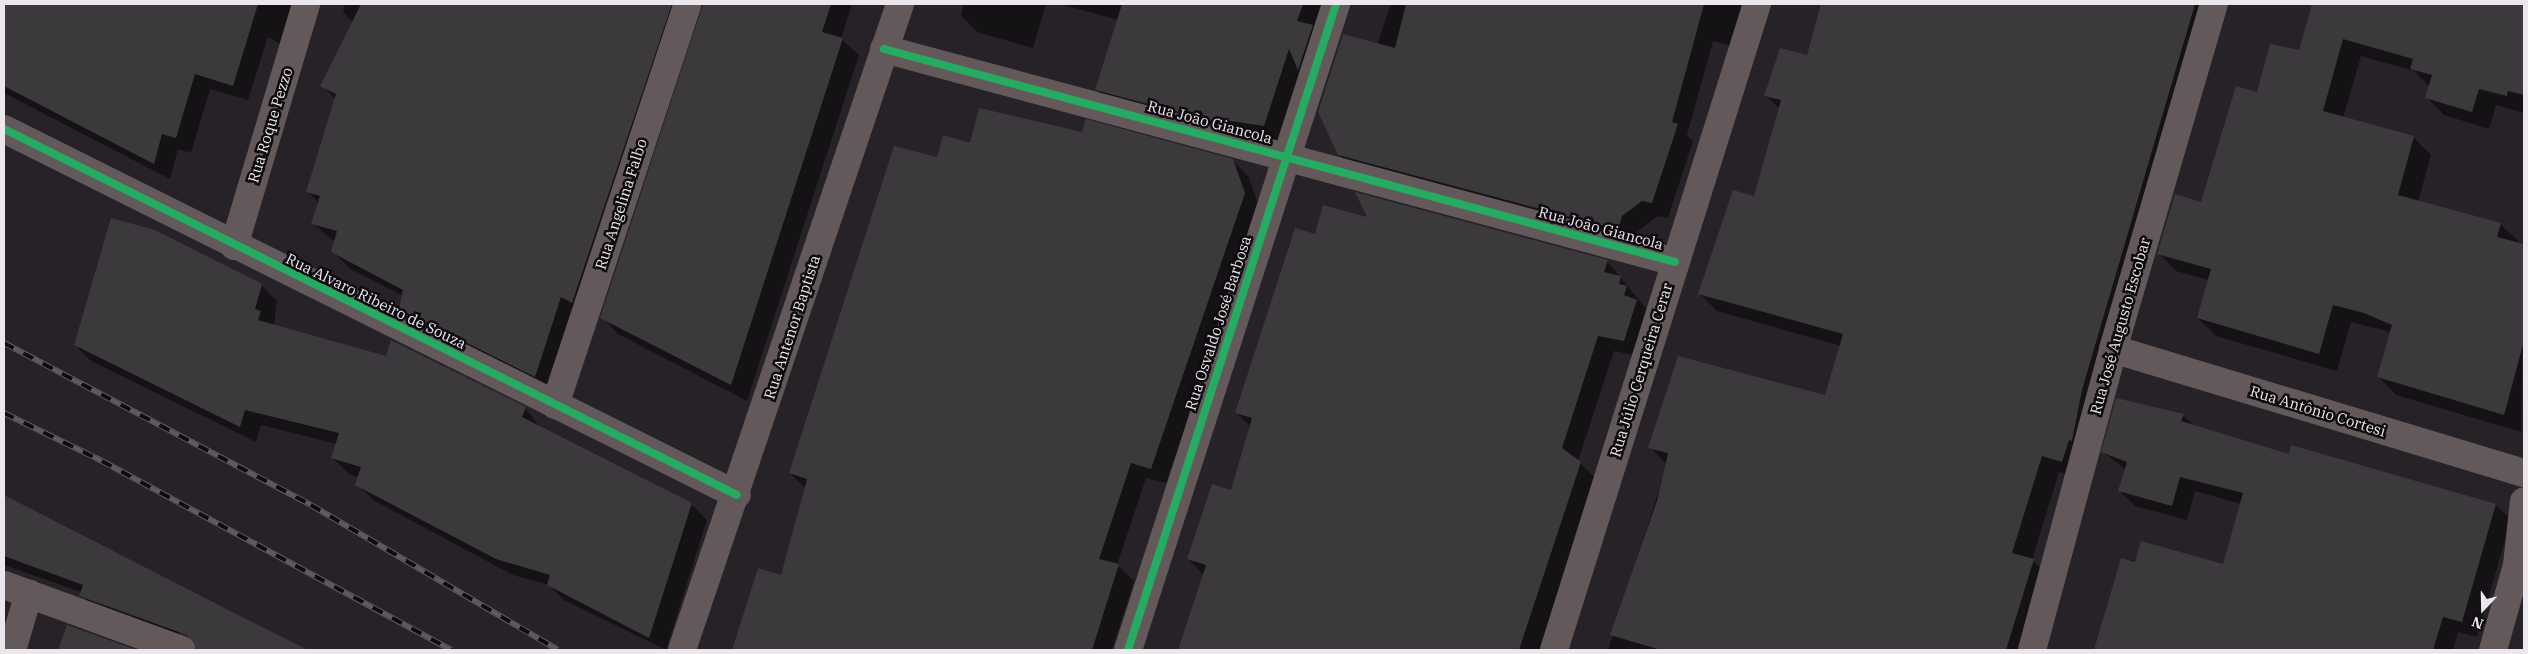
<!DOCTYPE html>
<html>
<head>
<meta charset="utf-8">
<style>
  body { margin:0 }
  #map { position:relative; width:2528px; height:654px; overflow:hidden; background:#262227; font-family:"IBM Plex Serif",serif }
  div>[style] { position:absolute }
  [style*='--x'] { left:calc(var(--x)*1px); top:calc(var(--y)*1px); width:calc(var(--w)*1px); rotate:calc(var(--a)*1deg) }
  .shadow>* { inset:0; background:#0007 }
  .building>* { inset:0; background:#3c393d }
  .street>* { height:28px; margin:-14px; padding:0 14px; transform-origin:14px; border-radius:14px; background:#64595a }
  .rail>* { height:5.5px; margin-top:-2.75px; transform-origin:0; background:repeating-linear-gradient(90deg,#0e0b0f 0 11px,#61595c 0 22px); box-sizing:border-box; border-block:1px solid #61595c }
  .cycleway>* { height:8px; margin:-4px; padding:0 4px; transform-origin:4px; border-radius:4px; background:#26ab63 }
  span { translate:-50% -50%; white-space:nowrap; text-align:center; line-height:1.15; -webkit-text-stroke:5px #0e0b0f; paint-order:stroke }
  .street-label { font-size:15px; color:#ece7ed }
  .frame { position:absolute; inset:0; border:5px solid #ece7ed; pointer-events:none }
  .north { position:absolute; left:2458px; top:584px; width:50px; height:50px; -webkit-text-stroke:4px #0e0b0f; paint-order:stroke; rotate:201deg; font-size:14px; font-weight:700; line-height:20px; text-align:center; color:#ece7ed }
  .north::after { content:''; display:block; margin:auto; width:18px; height:22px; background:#ece7ed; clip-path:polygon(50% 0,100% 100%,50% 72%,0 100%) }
</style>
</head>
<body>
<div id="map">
  <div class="shadow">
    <div style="clip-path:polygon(4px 4px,300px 4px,286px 47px,268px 37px,248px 100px,210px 89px,191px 153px,178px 149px,170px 179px,4px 93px)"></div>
    <div style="clip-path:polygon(345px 4px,852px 4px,841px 39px,859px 55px,747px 401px,618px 334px,602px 317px,704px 5px,552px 392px,416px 324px,400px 308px,403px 296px,349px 268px,333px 251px,335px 242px,313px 224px,319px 203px,307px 191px,335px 99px,322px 85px,353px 22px,343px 12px)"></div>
    <div style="clip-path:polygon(964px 4px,1046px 4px,1033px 48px,977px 32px,961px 15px)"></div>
    <div style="clip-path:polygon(1060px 4px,1324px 4px,1280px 142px,1113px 106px,1096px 89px,1118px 20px)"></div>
    <div style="clip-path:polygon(1391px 4px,1748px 4px,1734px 47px,1713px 41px,1687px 135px,1693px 141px,1668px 218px,1658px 216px,1638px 231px,1633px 245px,1355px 170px,1339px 154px)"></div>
    <div style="clip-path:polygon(1822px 4px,2217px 4px,2079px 478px,2059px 472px,2032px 560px,2050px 578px,2029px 650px,1608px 650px,1667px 465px,1650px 447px,1826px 396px,1841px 346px,1717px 311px,1700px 294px,1755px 197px,1780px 109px,1766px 96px,1807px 57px)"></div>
    <div style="clip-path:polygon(2313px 4px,2524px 4px,2524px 113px,2496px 105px,2489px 129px,2444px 115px,2427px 98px,2429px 86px,2414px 71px,2361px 56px,2343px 118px,2414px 138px,2431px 155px,2418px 202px,2500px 224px,2524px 246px,2521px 432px,2396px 395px,2379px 377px,2391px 333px,2383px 330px,2351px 322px,2337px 371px,2216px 336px,2198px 318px,2209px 280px,2176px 271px,2159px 253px,2202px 204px,2258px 93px,2300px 52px)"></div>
    <div style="clip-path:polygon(1082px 134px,1232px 160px,1248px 176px,1260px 209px,1166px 483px,1146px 478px,1117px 565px,1134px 581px,1112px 650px,733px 650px,759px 570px,782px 576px,806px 489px,790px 473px,938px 159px,970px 144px)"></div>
    <div style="clip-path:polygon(1369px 219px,1607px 261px,1652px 316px,1639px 356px,1614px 351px,1578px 461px,1596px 479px,1539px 650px,1179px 650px,1204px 575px,1188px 559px,1232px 491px,1251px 427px,1236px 413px,1316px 235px)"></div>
    <div style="clip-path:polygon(261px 285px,277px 301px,274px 325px,525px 408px,540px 427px,691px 504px,707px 520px,666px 650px,564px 600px,549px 585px,513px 575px,373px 500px,357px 484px,359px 477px,349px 474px,333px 458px,337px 444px,261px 425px,256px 442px,91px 361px,75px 345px)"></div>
    <div style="clip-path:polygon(2183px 415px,2194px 426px,2290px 455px,2496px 505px,2511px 520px,2477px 637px,2458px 632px,2453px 650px,2096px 650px,2122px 560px,2224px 566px,2241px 504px,2195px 491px,2187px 520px,2135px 506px,2120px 491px,2126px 470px,2103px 452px)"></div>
    <div style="clip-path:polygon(4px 496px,289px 642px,297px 650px,225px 650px,181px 627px,177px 639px,94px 609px,81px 592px,4px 565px)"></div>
    <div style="clip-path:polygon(68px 626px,134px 650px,59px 650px)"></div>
  </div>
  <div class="building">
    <div style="clip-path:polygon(4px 4px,258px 4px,233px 86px,195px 74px,176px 138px,162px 134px,154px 164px,4px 86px)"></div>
    <div style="clip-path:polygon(361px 4px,672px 4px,572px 303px,561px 297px,535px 377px,399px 309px,403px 290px,331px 252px,337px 231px,311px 224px,320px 196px,306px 192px,336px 94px,320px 86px)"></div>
    <div style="clip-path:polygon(703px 4px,831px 4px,822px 32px,843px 38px,731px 385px,600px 318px)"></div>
    <div style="clip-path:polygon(1122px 4px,1303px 4px,1297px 21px,1313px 25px,1298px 70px,1289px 49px,1264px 126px,1218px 119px,1220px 123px,1095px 90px)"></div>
    <div style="clip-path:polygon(1406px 4px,1704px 4px,1672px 122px,1678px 124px,1652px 203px,1642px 201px,1622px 216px,1618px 230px,1338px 155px,1318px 112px,1343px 34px,1395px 48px)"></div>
    <div style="clip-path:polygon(1821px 4px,2195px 4px,2082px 390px,2072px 441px,2069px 440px,2062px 462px,2042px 456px,2012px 553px,2034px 559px,2006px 650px,1661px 650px,1610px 635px,1657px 501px,1668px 453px,1648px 448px,1678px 356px,1825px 395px,1843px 334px,1698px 294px,1733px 190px,1754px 196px,1781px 100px,1764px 96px,1780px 48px,1807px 55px)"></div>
    <div style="clip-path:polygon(2312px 4px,2524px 4px,2524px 95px,2508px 91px,2507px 96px,2479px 89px,2472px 112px,2425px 98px,2432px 75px,2410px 69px,2413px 59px,2343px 39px,2323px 111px,2414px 136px,2398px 195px,2501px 223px,2497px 237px,2524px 244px,2524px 341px,2504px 415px,2377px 377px,2392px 325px,2364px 313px,2333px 305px,2319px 354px,2197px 318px,2211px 269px,2157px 254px,2175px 194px,2201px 202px,2236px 86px,2257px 92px,2270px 44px,2299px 50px)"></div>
    <div style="clip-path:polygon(979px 108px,1082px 132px,1086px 119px,1233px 159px,1245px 193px,1151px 469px,1131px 463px,1099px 559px,1119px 564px,1092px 650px,732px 650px,758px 568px,781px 575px,807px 479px,789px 473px,894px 146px,937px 157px,943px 135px,970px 143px)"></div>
    <div style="clip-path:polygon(1355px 192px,1608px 260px,1604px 272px,1621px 276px,1619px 284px,1627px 286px,1624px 295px,1637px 300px,1624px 341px,1598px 336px,1562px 448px,1581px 462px,1519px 650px,1178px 650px,1206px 565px,1187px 559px,1212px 484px,1231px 490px,1252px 418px,1235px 413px,1295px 228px,1315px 234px,1323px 205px,1367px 217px)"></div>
    <div style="clip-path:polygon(111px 218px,155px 230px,262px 284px,255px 309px,261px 311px,258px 320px,386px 356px,391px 340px,526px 407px,522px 417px,692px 503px,649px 638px,547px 585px,550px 575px,496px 559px,355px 485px,361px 467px,331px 458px,339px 433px,245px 410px,240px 427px,74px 345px)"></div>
    <div style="clip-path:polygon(2116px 398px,2184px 414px,2181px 421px,2289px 454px,2291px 445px,2496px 504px,2462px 622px,2443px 617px,2433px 650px,2094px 650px,2121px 558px,2135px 562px,2141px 541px,2223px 564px,2243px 493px,2180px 477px,2172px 506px,2118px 491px,2127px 462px,2101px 452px)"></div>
    <div style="clip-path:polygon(4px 495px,244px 618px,308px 650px,197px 650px,187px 635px,79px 596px,83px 585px,4px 556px)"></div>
    <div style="clip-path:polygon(67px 625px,137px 650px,58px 650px)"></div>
  </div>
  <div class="street">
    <div style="--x:884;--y:49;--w:819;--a:15.07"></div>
    <div style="--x:4;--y:129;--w:819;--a:26.53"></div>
    <div style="--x:234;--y:246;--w:252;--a:-73.4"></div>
    <div style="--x:2113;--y:349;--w:429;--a:16.8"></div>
    <div style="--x:555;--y:405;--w:422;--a:-71.7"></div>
    <div style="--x:4;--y:585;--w:189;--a:20.1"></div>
    <div style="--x:12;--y:650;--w:59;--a:-73.4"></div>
    <div style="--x:682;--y:650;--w:682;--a:-71.35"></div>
    <div style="--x:1128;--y:650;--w:679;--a:-72.15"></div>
    <div style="--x:1554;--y:650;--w:677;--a:-72.56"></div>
    <div style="--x:2032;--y:650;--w:312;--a:-74.9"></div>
    <div style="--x:2113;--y:349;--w:359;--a:-73.7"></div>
    <div style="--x:2493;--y:650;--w:88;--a:-74.2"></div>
    <div style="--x:2517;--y:565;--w:64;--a:-83.8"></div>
  </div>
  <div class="rail">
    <div style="--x:4;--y:343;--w:347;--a:27.8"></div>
    <div style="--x:311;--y:505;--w:286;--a:30.4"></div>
    <div style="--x:4;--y:413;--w:109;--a:26.1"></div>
    <div style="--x:102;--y:461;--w:398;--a:28.4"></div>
  </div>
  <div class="cycleway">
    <div style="--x:884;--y:49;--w:819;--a:15.07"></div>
    <div style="--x:4;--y:129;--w:819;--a:26.53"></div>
    <div style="--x:1128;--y:650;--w:679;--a:-72.15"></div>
  </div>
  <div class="street-label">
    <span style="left:1210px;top:122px;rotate:15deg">Rua João Giancola</span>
    <span style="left:270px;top:125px;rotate:-73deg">Rua Roque Pezzo</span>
    <span style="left:621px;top:204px;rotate:-72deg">Rua Angelina Falbo</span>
    <span style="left:1601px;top:228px;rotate:15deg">Rua João Giancola</span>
    <span style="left:376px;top:301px;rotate:26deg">Rua Alvaro Ribeiro de Souza</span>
    <span style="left:1218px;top:323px;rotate:-72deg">Rua Osvaldo José Barbosa</span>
    <span style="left:2120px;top:326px;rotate:-74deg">Rua José Augusto Escobar</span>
    <span style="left:792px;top:327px;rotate:-72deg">Rua Antenor Baptista</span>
    <span style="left:1641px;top:370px;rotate:-73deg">Rua Júlio Cerqueira Cerar</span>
    <span style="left:2318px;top:411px;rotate:17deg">Rua Antônio Cortesi</span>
  </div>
  <div class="frame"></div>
  <div class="north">N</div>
</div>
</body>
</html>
